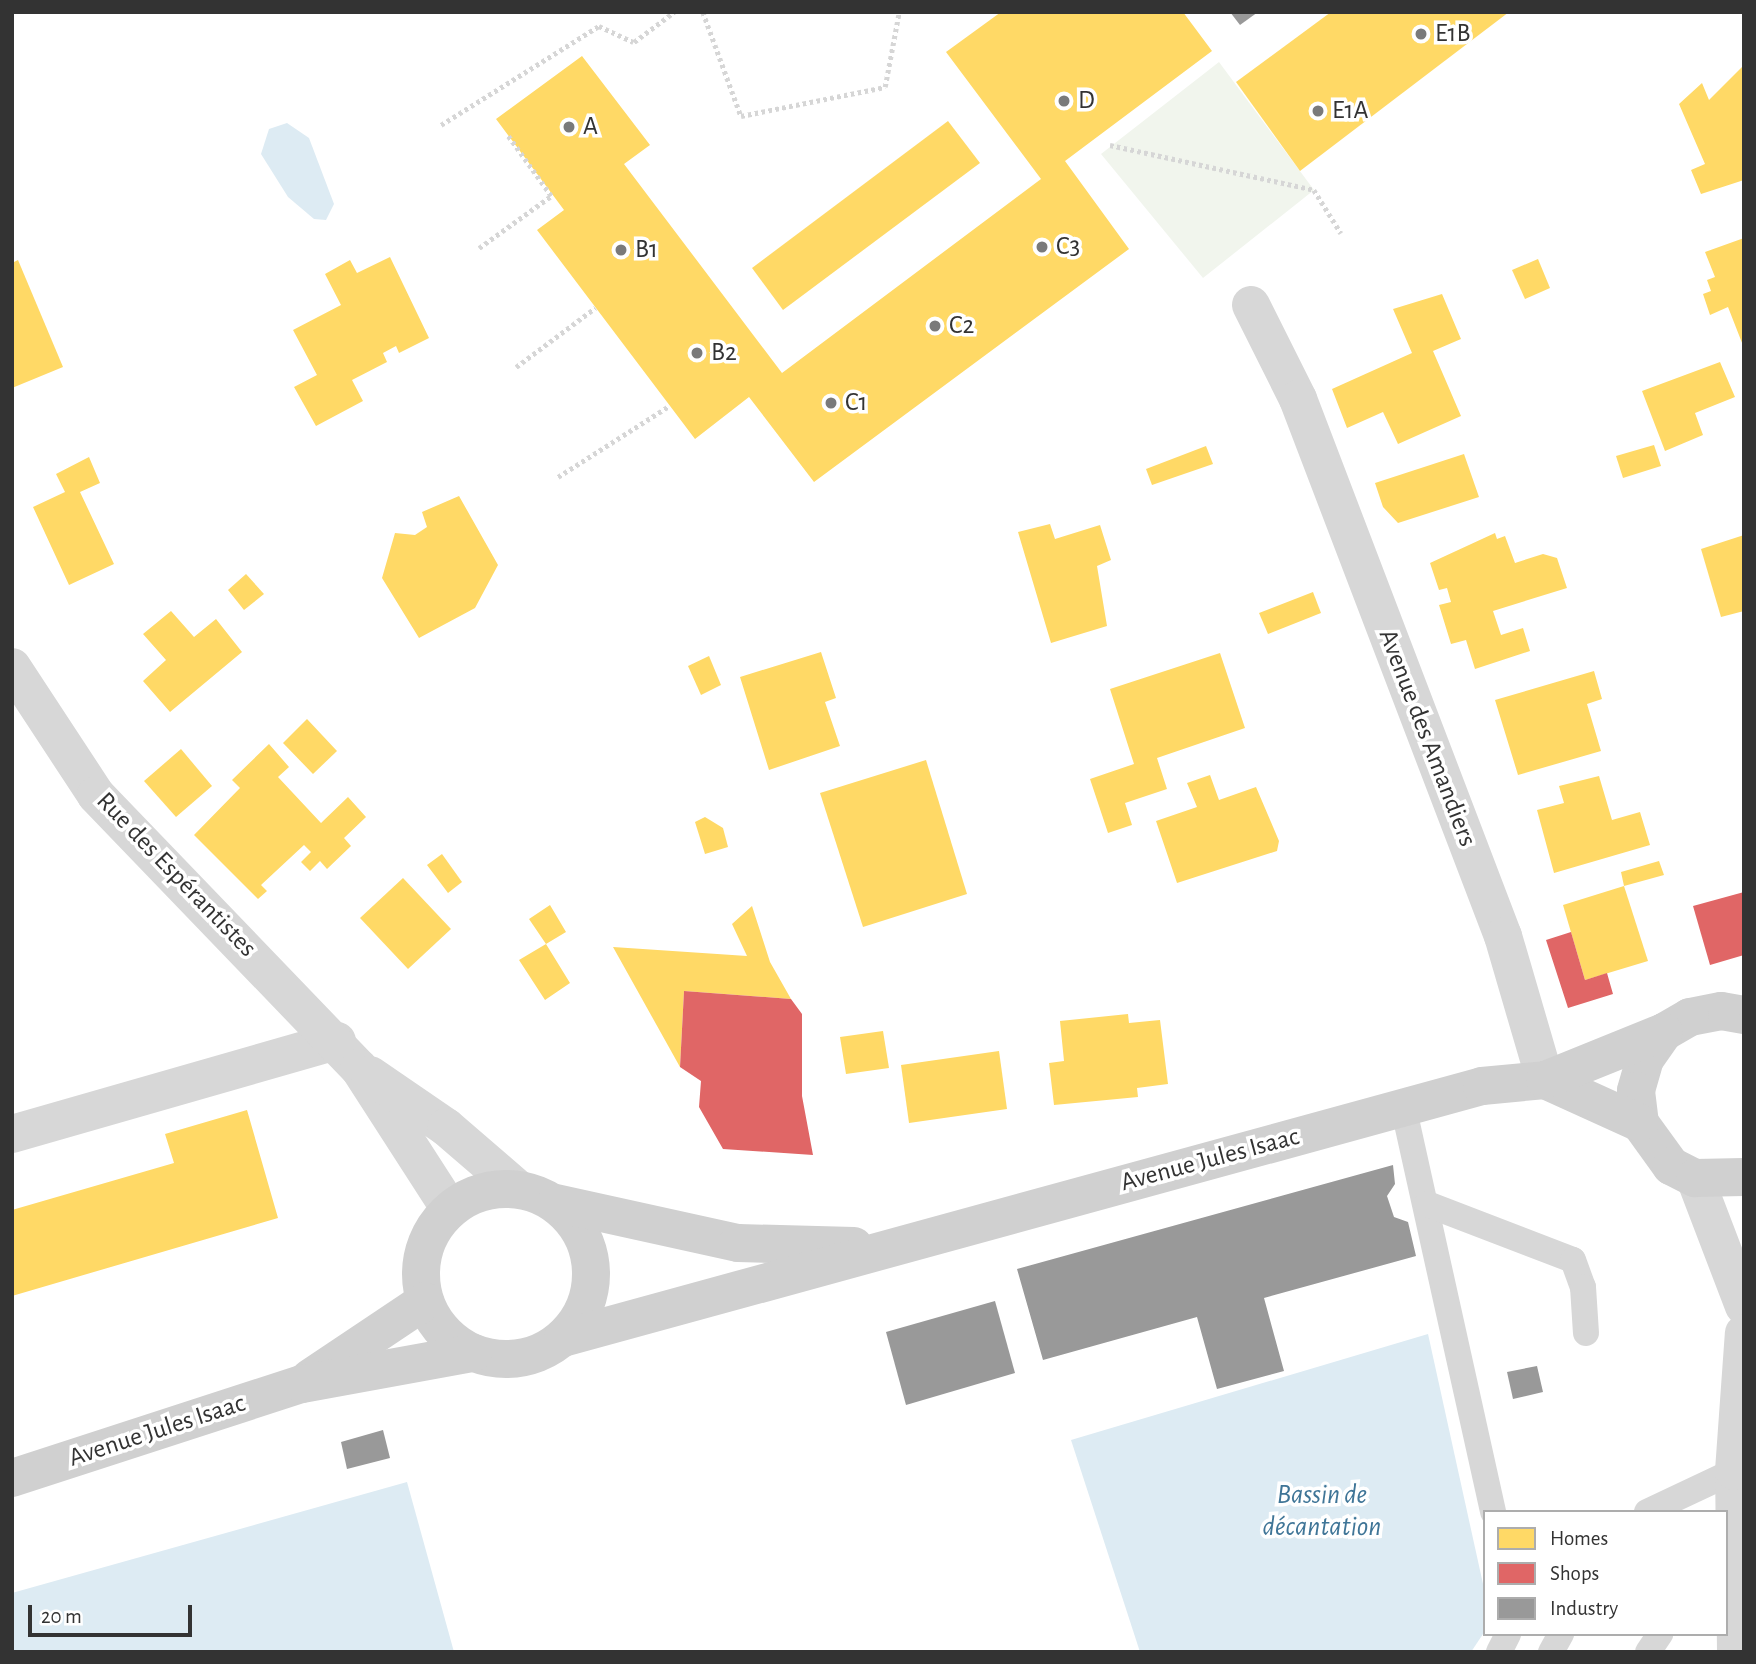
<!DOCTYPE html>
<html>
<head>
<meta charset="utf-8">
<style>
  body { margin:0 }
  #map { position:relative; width:1756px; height:1664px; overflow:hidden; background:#fff; font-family:"Alegreya Sans",sans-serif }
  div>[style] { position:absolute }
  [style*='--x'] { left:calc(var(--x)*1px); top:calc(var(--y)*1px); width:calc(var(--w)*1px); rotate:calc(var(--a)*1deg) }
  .green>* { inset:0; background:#f1f5ed }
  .water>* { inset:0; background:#ddebf3 }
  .homes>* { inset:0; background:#ffd966 }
  .shops>* { inset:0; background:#e06666 }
  .industry>* { inset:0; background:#999 }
  .path>* { height:4.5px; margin-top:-2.25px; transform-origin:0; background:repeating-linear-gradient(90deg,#d6d6d6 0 3.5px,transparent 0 7px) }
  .service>* { height:26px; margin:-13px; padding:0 13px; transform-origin:13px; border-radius:13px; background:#d7d7d7 }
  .minor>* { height:38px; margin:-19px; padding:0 19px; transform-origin:19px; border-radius:19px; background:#d7d7d7 }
  .tertiary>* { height:38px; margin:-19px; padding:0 19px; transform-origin:19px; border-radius:19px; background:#d7d7d7 }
  .secondary>* { height:38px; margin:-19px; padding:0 19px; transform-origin:19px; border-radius:19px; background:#d0d0d0 }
  .secondary>.ring { margin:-19px; padding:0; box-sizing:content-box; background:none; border:38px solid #d0d0d0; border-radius:50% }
  .dots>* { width:19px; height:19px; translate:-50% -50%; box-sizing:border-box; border:4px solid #fff; border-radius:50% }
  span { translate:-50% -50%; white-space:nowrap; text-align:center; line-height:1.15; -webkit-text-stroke:7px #fff; paint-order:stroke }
  .poi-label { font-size:26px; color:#333 }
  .left { translate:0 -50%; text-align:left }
  .street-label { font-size:26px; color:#333 }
  .water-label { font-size:28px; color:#3f7597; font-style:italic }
  .frame { position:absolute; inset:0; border:14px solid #333; pointer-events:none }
  .legend { position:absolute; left:1483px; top:1510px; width:245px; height:126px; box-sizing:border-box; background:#fff; border:2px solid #adadad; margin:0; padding:9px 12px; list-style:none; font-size:21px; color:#333 }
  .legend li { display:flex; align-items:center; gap:14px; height:35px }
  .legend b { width:35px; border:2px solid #adadad }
  .scale { position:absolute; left:28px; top:1605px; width:164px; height:32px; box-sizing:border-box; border:4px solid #333; border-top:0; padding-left:9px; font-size:21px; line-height:24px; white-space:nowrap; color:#333; -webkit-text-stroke:5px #fff; paint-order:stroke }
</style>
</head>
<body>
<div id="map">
  <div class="green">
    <div style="clip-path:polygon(1219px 62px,1314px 190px,1203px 278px,1101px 154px)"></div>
  </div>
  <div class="water">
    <div style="clip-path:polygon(287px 123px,309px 138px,334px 204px,326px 220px,314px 219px,288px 197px,261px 154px,269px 129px)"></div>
    <div style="clip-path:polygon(1428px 1334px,1485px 1593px,1485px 1631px,1471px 1652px,1140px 1652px,1071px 1440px)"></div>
    <div style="clip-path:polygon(407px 1482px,454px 1652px,12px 1652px,12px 1593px)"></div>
  </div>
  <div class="homes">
    <div style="clip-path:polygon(1001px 12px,1183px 12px,1212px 51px,1065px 161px,1129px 249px,814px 482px,749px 397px,695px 439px,537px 230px,564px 210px,496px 119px,582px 56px,650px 145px,624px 164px,782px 373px,1041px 179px,946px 52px)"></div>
    <div style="clip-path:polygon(1331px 12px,1509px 12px,1300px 171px,1236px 82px)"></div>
    <div style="clip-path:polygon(1744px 65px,1744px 180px,1701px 194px,1691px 170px,1705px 164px,1679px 104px,1702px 83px,1709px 100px)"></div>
    <div style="clip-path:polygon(948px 121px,980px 163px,783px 310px,752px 268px)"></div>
    <div style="clip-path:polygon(1744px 238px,1744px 348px,1728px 307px,1710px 315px,1703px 294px,1711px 291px,1707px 280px,1715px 277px,1705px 252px)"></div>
    <div style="clip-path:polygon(390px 257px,429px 338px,399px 353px,396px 346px,383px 353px,387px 362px,352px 380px,363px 401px,316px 426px,294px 387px,317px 375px,293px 330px,341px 305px,325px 274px,350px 260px,357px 273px)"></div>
    <div style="clip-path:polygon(1538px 259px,1550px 288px,1525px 299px,1512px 270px)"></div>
    <div style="clip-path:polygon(18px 260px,63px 367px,12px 388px,12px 263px)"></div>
    <div style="clip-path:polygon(1442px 294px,1461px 339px,1433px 351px,1461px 416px,1398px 444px,1383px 412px,1347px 428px,1332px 389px,1412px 353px,1393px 309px)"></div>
    <div style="clip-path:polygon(1720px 362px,1735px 397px,1695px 413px,1703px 435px,1665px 451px,1642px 391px)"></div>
    <div style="clip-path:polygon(1654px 445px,1661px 466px,1623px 478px,1616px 456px)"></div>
    <div style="clip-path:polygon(1206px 446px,1213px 464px,1152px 485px,1146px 469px)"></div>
    <div style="clip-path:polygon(1464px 454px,1479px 497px,1398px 523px,1383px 507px,1375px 483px)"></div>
    <div style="clip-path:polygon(89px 457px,100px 483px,80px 492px,114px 564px,69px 585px,33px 507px,65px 492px,56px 474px)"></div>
    <div style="clip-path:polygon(459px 496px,498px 565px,475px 608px,419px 638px,382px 578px,395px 533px,415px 535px,427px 527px,422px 512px)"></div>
    <div style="clip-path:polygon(1050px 524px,1055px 539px,1100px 525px,1111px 560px,1097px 566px,1107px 626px,1051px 643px,1018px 532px)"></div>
    <div style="clip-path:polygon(1495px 533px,1497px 539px,1505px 536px,1515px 563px,1543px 554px,1557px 558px,1567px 588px,1493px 611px,1501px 635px,1523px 628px,1530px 651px,1475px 669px,1466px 640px,1451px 644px,1439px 605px,1451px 602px,1447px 588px,1439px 590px,1430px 563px)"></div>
    <div style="clip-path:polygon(1744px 535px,1744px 611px,1721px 617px,1701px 549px)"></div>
    <div style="clip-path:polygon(246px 574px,264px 594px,244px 610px,228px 590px)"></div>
    <div style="clip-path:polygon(1313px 592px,1321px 613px,1268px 634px,1259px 613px)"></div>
    <div style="clip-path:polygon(171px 611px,194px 637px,216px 619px,242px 652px,170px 712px,143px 681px,166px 660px,143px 634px)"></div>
    <div style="clip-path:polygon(821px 652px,836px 698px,825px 702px,840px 746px,769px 770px,740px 677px)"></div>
    <div style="clip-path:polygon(1220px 653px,1245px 728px,1157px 758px,1167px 789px,1125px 803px,1132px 825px,1108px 833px,1090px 779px,1134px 764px,1110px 689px)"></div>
    <div style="clip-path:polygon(709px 656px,721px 685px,701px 695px,688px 666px)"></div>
    <div style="clip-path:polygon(1594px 671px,1602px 699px,1587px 704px,1601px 751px,1518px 775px,1495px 700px)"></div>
    <div style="clip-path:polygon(307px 719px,337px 751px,313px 774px,283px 743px)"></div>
    <div style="clip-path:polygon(269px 744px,289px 767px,278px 777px,321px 823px,348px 797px,366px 817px,344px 838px,351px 846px,327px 869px,320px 861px,310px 871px,301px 862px,311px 852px,304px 845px,261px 885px,267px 891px,258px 899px,194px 835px,240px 788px,232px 780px)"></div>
    <div style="clip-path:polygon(181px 749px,212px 786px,176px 817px,144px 781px)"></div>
    <div style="clip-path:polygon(926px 760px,967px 894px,863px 927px,820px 793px)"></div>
    <div style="clip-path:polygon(1210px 775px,1219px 800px,1256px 787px,1279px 841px,1277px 851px,1177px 883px,1156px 821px,1197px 807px,1187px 783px)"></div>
    <div style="clip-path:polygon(1599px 776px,1612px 820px,1640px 812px,1650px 845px,1554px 873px,1537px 810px,1564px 803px,1559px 786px)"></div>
    <div style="clip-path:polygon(705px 817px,723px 828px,728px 847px,705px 854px,695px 822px)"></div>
    <div style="clip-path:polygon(442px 854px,462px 882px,448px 893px,427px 865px)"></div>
    <div style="clip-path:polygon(1659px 861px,1664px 875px,1624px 886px,1621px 872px)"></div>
    <div style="clip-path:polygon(403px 878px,451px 929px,408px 969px,360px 918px)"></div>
    <div style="clip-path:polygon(1624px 886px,1648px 961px,1585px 980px,1563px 905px)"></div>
    <div style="clip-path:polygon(550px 905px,566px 932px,546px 944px,570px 983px,545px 1000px,519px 960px,546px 944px,529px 919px)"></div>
    <div style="clip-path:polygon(752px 906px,770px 962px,791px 999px,684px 991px,680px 1067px,613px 947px,747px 956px,732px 924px)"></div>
    <div style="clip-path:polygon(1128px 1014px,1129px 1023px,1160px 1020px,1168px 1084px,1137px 1088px,1138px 1097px,1054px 1105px,1049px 1063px,1064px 1061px,1060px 1021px)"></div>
    <div style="clip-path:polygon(883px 1031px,889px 1068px,846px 1074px,840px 1037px)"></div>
    <div style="clip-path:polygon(999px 1051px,1007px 1109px,909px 1123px,901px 1065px)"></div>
    <div style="clip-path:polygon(247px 1110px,278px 1218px,12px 1296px,12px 1210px,174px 1163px,165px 1134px)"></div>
  </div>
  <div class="shops">
    <div style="clip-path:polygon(1744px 892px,1744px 955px,1710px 965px,1693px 906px)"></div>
    <div style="clip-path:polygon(1571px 932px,1585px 980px,1607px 973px,1613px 994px,1568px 1008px,1546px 940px)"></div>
    <div style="clip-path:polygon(684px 991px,791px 999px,802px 1014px,802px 1096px,813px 1155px,723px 1149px,699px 1107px,701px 1081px,680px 1067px)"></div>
  </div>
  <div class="industry">
    <div style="clip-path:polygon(1230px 12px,1258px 12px,1240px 25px)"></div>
    <div style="clip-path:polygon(1393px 1165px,1395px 1184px,1387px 1196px,1394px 1217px,1408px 1222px,1416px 1256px,1264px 1298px,1284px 1371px,1217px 1389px,1197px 1317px,1043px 1360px,1017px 1269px)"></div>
    <div style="clip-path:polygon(995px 1301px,1015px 1373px,906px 1405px,886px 1332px)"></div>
    <div style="clip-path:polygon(1537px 1366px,1543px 1392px,1513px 1399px,1507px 1372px)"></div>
    <div style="clip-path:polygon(383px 1430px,390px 1458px,347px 1469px,341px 1442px)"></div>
  </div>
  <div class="path">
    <div style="--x:703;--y:12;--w:111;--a:69.9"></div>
    <div style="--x:741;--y:116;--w:147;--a:-11.4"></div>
    <div style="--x:885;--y:87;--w:76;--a:-79.4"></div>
    <div style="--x:441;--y:125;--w:186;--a:-32.1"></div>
    <div style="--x:599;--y:26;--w:38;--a:25"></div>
    <div style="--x:634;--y:42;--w:50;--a:-36.9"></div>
    <div style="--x:1110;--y:145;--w:209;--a:12.4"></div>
    <div style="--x:1314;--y:190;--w:51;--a:57.9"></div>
    <div style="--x:479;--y:248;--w:89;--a:-35.8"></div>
    <div style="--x:551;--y:196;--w:74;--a:-125.6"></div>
    <div style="--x:516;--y:367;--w:99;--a:-36.8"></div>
    <div style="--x:558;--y:477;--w:132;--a:-32.6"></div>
  </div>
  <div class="service">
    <div style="--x:1404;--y:1110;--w:412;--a:77.5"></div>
    <div style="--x:1427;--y:1204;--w:156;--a:21"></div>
    <div style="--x:1573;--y:1260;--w:29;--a:70"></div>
    <div style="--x:1583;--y:1287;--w:46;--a:86.3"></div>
    <div style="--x:1647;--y:1512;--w:96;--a:-25.2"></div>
    <div style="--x:1499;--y:1652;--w:20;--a:-63"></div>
    <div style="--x:1551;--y:1652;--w:21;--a:-61"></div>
    <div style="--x:1648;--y:1652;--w:22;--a:-56"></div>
  </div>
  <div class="minor">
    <div style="--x:1251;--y:305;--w:105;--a:63.4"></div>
    <div style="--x:1298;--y:399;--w:575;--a:69.11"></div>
    <div style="--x:1503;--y:936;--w:150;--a:73.7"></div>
    <div style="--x:12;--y:1134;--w:338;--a:-16"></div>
    <div style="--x:1695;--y:1178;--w:137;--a:69.1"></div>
    <div style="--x:1736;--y:1652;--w:181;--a:-90.6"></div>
    <div style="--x:1734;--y:1471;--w:138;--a:-85.9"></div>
  </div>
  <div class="tertiary">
    <div style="--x:12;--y:667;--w:153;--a:56.7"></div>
    <div style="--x:96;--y:795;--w:379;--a:46.1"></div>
    <div style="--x:359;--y:1068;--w:168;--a:57.2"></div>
    <div style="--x:370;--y:1075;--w:92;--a:34.4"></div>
    <div style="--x:446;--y:1127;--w:94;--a:40.7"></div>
  </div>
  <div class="secondary">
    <div style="--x:1744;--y:1015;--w:23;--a:-170"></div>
    <div style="--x:1721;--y:1011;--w:32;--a:169"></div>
    <div style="--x:1690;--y:1017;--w:30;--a:150"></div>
    <div style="--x:1664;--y:1032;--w:33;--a:125"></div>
    <div style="--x:1645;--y:1059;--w:33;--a:106"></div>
    <div style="--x:1636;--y:1091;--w:32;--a:83"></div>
    <div style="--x:1640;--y:1123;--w:53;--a:54.2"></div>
    <div style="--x:1671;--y:1166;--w:27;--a:27"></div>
    <div style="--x:1695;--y:1178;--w:49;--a:-1.2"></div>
    <div style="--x:1545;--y:1080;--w:104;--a:24.4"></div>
    <div class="ring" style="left:421px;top:1189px;width:132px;height:132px"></div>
    <div style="--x:556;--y:1203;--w:186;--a:12.4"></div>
    <div style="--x:738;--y:1243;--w:116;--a:1.5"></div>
    <div style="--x:563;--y:1338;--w:953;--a:-15.33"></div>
    <div style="--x:1482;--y:1086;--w:63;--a:-5.4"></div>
    <div style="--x:1545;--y:1080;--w:128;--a:-22"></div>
    <div style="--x:310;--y:1378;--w:138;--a:-33.8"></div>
    <div style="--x:12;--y:1478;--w:305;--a:-18"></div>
    <div style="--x:302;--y:1384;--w:174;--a:-10.3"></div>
  </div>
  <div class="dots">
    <div style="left:1421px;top:34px;background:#7a7a7a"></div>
    <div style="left:1064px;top:101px;background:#7a7a7a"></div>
    <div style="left:1318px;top:111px;background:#7a7a7a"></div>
    <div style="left:569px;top:127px;background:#7a7a7a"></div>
    <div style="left:1042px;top:247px;background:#7a7a7a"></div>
    <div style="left:621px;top:250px;background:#7a7a7a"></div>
    <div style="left:935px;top:326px;background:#7a7a7a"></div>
    <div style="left:697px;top:353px;background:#7a7a7a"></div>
    <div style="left:831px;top:403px;background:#7a7a7a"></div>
  </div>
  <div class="poi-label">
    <span class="left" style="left:1435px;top:34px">E1B</span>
    <span class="left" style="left:1078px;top:101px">D</span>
    <span class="left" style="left:1332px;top:111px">E1A</span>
    <span class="left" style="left:583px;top:127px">A</span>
    <span class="left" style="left:1056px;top:247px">C3</span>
    <span class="left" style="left:635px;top:250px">B1</span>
    <span class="left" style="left:949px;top:326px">C2</span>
    <span class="left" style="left:711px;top:353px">B2</span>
    <span class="left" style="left:845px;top:403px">C1</span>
  </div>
  <div class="street-label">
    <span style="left:1427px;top:738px;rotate:69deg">Avenue des Amandiers</span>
    <span style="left:176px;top:875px;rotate:46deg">Rue des Espérantistes</span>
    <span style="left:1210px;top:1160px;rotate:-15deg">Avenue Jules Isaac</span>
    <span style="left:157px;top:1431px;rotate:-18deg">Avenue Jules Isaac</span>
  </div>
  <div class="water-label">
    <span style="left:1322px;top:1511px">Bassin de<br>décantation</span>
  </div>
  <div class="frame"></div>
  <ul class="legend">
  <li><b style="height:19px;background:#ffd966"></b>Homes</li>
  <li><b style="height:19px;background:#e06666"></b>Shops</li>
  <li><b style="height:19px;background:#999"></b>Industry</li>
  </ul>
  <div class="scale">20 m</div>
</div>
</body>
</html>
